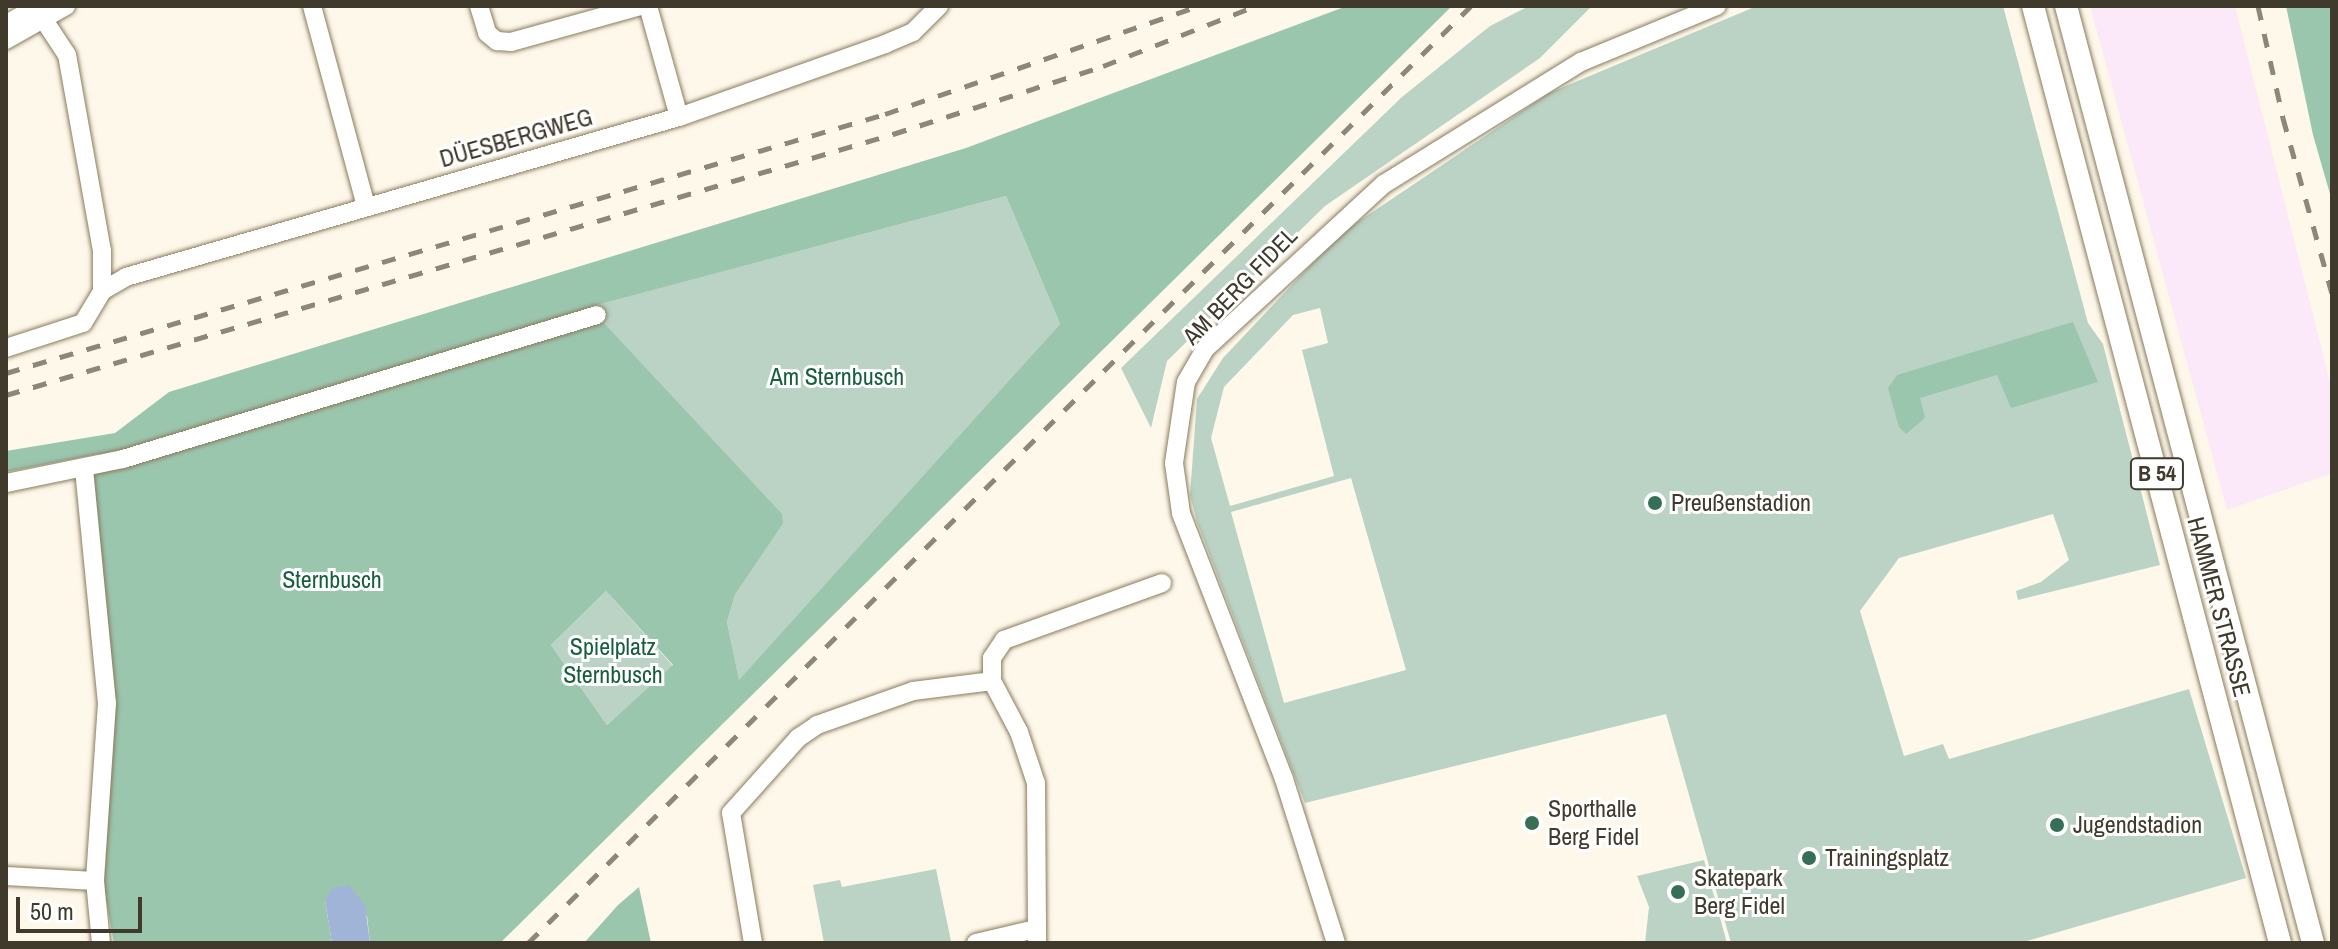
<!DOCTYPE html>
<html>
<head>
<meta charset="utf-8">
<style>
  body { margin:0 }
  #map { position:relative; width:2338px; height:949px; overflow:hidden; background:#fef8ea; font-family:"Archivo Narrow",sans-serif }
  div>[style] { position:absolute }
  [style*='--x'] { left:calc(var(--x)*1px); top:calc(var(--y)*1px); width:calc(var(--w)*1px); rotate:calc(var(--a)*1deg) }
  .commercial>* { inset:0; background:#fbe8f8 }
  .green>* { inset:0; background:#bad3c4 }
  .forest>* { inset:0; background:#9bc6ae }
  .water>* { inset:0; background:#a0b4d8 }
  .roads { filter:drop-shadow(0 0 2px #897b5c) drop-shadow(0 0 2px #897b5c) }
  .minor>* { height:18px; margin:-9px; padding:0 9px; transform-origin:9px; border-radius:9px; background:#fff }
  .major>* { height:22px; margin:-11px; padding:0 11px; transform-origin:11px; border-radius:11px; background:#fff }
  .rail>* { height:5px; margin-top:-2.5px; transform-origin:0; background:repeating-linear-gradient(90deg,#8d8779 0 14px,transparent 0 28px) }
  .dots>* { width:22px; height:22px; translate:-50% -50%; box-sizing:border-box; border:4px solid #fff; border-radius:50% }
  span { translate:-50% -50%; white-space:nowrap; text-align:center; line-height:1.15; -webkit-text-stroke:6px #fff; paint-order:stroke }
  .shield-label span { padding:2px 6px; background:#fff; border:2px solid; border-radius:6px; -webkit-text-stroke-width:0 }
  .shield-label { font-size:22px; color:#403a2c; font-weight:700 }
  .street-label { font-size:24px; color:#403a2c }
  .park-label { font-size:24px; color:#175e3f }
  .poi-label { font-size:24px; color:#403a2c }
  .left { translate:0 -50%; text-align:left }
  .frame { position:absolute; inset:0; border:8px solid #403a2c; pointer-events:none }
  .scale { position:absolute; left:16px; top:897px; width:126px; height:36px; box-sizing:border-box; border:4px solid #403a2c; border-top:0; padding-left:10px; font-size:24px; line-height:28px; white-space:nowrap; color:#403a2c; -webkit-text-stroke:6px #fff; paint-order:stroke }
</style>
</head>
<body>
<div id="map">
  <div class="commercial">
    <div style="clip-path:polygon(2090px 6px,2235px 6px,2332px 390px,2332px 473px,2227px 510px)"></div>
  </div>
  <div class="green">
    <div style="clip-path:polygon(1529px 6px,1592px 6px,1540px 58px,1325px 206px,1167px 361px,1151px 428px,1121px 368px,1402px 97px,1490px 26px)"></div>
    <div style="clip-path:polygon(evenodd,1757px 6px,2003px 6px,2088px 323px,2103px 344px,2160px 565px,2018px 600px,2016px 591px,2041px 582px,2069px 560px,2053px 514px,1899px 558px,1860px 611px,1904px 756px,1943px 744px,1949px 759px,2189px 689px,2246px 878px,2020px 943px,1731px 943px,1666px 714px,1305px 803px,1197px 522px,1190px 495px,1197px 399px,1223px 358px,1340px 234px,1549px 93px,1757px 6px,1320px 308px,1328px 343px,1302px 350px,1334px 476px,1230px 506px,1211px 438px,1224px 387px,1293px 315px,1320px 308px,1757px 6px,1351px 478px,1406px 670px,1284px 703px,1231px 512px,1351px 478px)"></div>
    <div style="clip-path:polygon(1006px 196px,1060px 324px,739px 681px,727px 622px,735px 595px,783px 524px,588px 307px)"></div>
    <div style="clip-path:polygon(606px 591px,673px 666px,607px 725px,551px 645px)"></div>
    <div style="clip-path:polygon(1704px 860px,1727px 943px,1645px 943px,1649px 907px,1637px 876px)"></div>
    <div style="clip-path:polygon(936px 869px,951px 941px,824px 943px,813px 885px,840px 880px,842px 887px)"></div>
  </div>
  <div class="forest">
    <div style="clip-path:polygon(evenodd,1347px 6px,1452px 6px,500px 943px,370px 943px,367px 916px,325px 900px,332px 943px,114px 943px,104px 888px,115px 701px,93px 472px,98px 454px,6px 472px,6px 451px,115px 433px,169px 392px,966px 148px,1347px 6px,1006px 196px,1060px 324px,739px 680px,727px 622px,735px 595px,783px 524px,782px 514px,589px 307px,1006px 196px,1347px 6px,606px 591px,673px 665px,607px 725px,551px 645px,606px 591px)"></div>
    <div style="clip-path:polygon(2286px 6px,2332px 6px,2332px 201px,2313px 135px)"></div>
    <div style="clip-path:polygon(2073px 322px,2098px 382px,2011px 408px,1997px 375px,1920px 398px,1925px 418px,1906px 434px,1899px 427px,1888px 388px,1897px 375px)"></div>
    <div style="clip-path:polygon(639px 887px,651px 943px,584px 943px,618px 905px)"></div>
  </div>
  <div class="water">
    <div style="clip-path:polygon(349px 885px,365px 905px,370px 943px,332px 943px,325px 900px,333px 888px)"></div>
  </div>
  <div class="roads">
    <div class="minor">
      <div style="--x:312;--y:6;--w:207;--a:74.9"></div>
      <div style="--x:479;--y:6;--w:28;--a:73"></div>
      <div style="--x:487;--y:33;--w:13;--a:39"></div>
      <div style="--x:497;--y:41;--w:14;--a:4"></div>
      <div style="--x:511;--y:42;--w:135;--a:-15.5"></div>
      <div style="--x:648;--y:6;--w:115;--a:74.4"></div>
      <div style="--x:6;--y:24;--w:37;--a:-29"></div>
      <div style="--x:6;--y:40;--w:69;--a:-29.5"></div>
      <div style="--x:102;--y:291;--w:28;--a:-30"></div>
      <div style="--x:126;--y:277;--w:576;--a:-16.14"></div>
      <div style="--x:679;--y:117;--w:219;--a:-19.5"></div>
      <div style="--x:885;--y:44;--w:30;--a:-23"></div>
      <div style="--x:913;--y:32;--w:37;--a:-45"></div>
      <div style="--x:6;--y:348;--w:81;--a:-18"></div>
      <div style="--x:83;--y:323;--w:37;--a:-59"></div>
      <div style="--x:102;--y:291;--w:40;--a:-90"></div>
      <div style="--x:102;--y:251;--w:199;--a:-100.1"></div>
      <div style="--x:67;--y:55;--w:56;--a:-123.4"></div>
      <div style="--x:84;--y:469;--w:235;--a:84.4"></div>
      <div style="--x:107;--y:703;--w:178;--a:93.9"></div>
      <div style="--x:95;--y:881;--w:62;--a:84.5"></div>
      <div style="--x:6;--y:483;--w:119;--a:-11.6"></div>
      <div style="--x:123;--y:459;--w:495;--a:-16.9"></div>
      <div style="--x:992;--y:681;--w:58;--a:62.1"></div>
      <div style="--x:1019;--y:732;--w:54;--a:71.6"></div>
      <div style="--x:1036;--y:783;--w:160;--a:89.6"></div>
      <div style="--x:6;--y:876;--w:89;--a:3.2"></div>
      <div style="--x:753;--y:943;--w:132;--a:-99.6"></div>
      <div style="--x:731;--y:813;--w:101;--a:-48.2"></div>
      <div style="--x:798;--y:738;--w:23;--a:-34"></div>
      <div style="--x:817;--y:725;--w:102;--a:-19.5"></div>
      <div style="--x:913;--y:691;--w:80;--a:-7.2"></div>
      <div style="--x:992;--y:681;--w:23;--a:-90"></div>
      <div style="--x:992;--y:658;--w:22;--a:-56"></div>
      <div style="--x:1004;--y:640;--w:168;--a:-19.8"></div>
      <div style="--x:976;--y:943;--w:61;--a:-13.3"></div>
      <div style="--x:1336;--y:943;--w:172;--a:-107.6"></div>
      <div style="--x:1284;--y:779;--w:285;--a:-111.2"></div>
      <div style="--x:1181;--y:513;--w:50;--a:-98"></div>
      <div style="--x:1174;--y:463;--w:82;--a:-81.6"></div>
      <div style="--x:1186;--y:382;--w:39;--a:-60"></div>
      <div style="--x:1206;--y:348;--w:242;--a:-42.7"></div>
      <div style="--x:1384;--y:184;--w:232;--a:-31.8"></div>
      <div style="--x:1581;--y:62;--w:147;--a:-22.4"></div>
    </div>
    <div class="major">
      <div style="--x:2033;--y:6;--w:969;--a:75.23"></div>
      <div style="--x:2066;--y:6;--w:969;--a:75.23"></div>
    </div>
  </div>
  <div class="rail">
    <div style="--x:2258;--y:6;--w:115;--a:77.4"></div>
    <div style="--x:2283;--y:118;--w:182;--a:74.4"></div>
    <div style="--x:6;--y:373;--w:916;--a:-16.42"></div>
    <div style="--x:885;--y:114;--w:331;--a:-19"></div>
    <div style="--x:6;--y:395;--w:925;--a:-16.4"></div>
    <div style="--x:893;--y:134;--w:221;--a:-17.9"></div>
    <div style="--x:1103;--y:66;--w:163;--a:-21.5"></div>
    <div style="--x:528;--y:943;--w:1329;--a:-44.82"></div>
  </div>
  <div class="dots">
    <div style="left:1655px;top:503px;background:#366e56"></div>
    <div style="left:1532px;top:823px;background:#366e56"></div>
    <div style="left:2057px;top:825px;background:#366e56"></div>
    <div style="left:1809px;top:858px;background:#366e56"></div>
    <div style="left:1678px;top:892px;background:#366e56"></div>
  </div>
  <div class="shield-label">
    <span style="left:2157px;top:474px">B 54</span>
  </div>
  <div class="street-label">
    <span style="left:516px;top:138px;rotate:-16deg">DÜESBERGWEG</span>
    <span style="left:1240px;top:286px;rotate:-46deg">AM BERG FIDEL</span>
    <span style="left:2219px;top:607px;rotate:75deg">HAMMER STRASSE</span>
  </div>
  <div class="park-label">
    <span style="left:837px;top:377px">Am Sternbusch</span>
    <span style="left:332px;top:580px">Sternbusch</span>
    <span style="left:613px;top:661px">Spielplatz<br>Sternbusch</span>
  </div>
  <div class="poi-label">
    <span class="left" style="left:1671px;top:503px">Preußenstadion</span>
    <span class="left" style="left:1548px;top:823px">Sporthalle<br>Berg Fidel</span>
    <span class="left" style="left:2073px;top:825px">Jugendstadion</span>
    <span class="left" style="left:1825px;top:858px">Trainingsplatz</span>
    <span class="left" style="left:1694px;top:892px">Skatepark<br>Berg Fidel</span>
  </div>
  <div class="frame"></div>
  <div class="scale">50 m</div>
</div>
</body>
</html>
